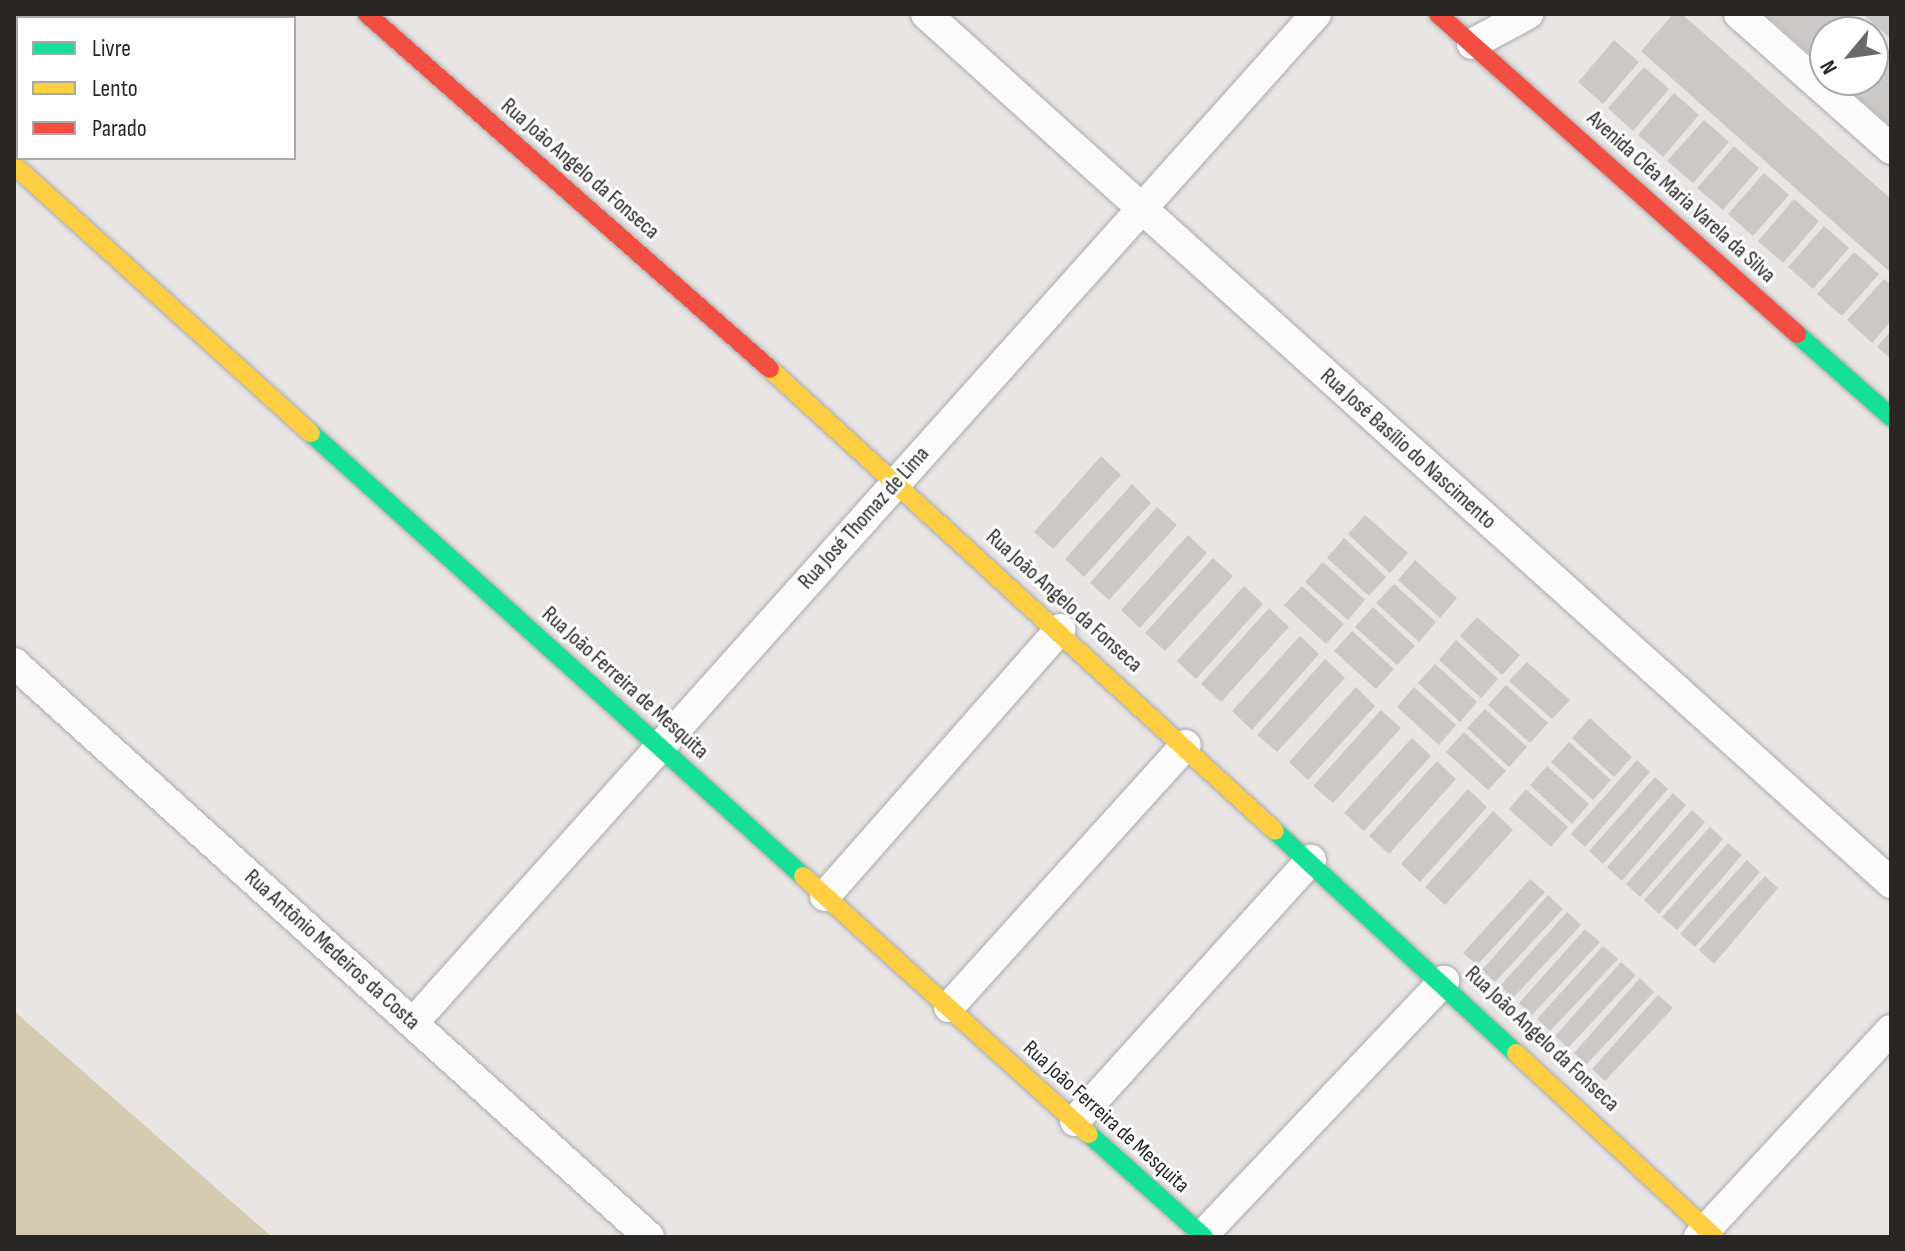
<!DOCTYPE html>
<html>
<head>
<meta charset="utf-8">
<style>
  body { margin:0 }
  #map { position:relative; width:1905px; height:1251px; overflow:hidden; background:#e9e5e5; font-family:"Sofia Sans Condensed",sans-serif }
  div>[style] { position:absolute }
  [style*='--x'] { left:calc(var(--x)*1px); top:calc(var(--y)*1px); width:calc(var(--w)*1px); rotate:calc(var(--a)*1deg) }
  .green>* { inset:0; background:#d4cbb0 }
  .building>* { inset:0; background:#cbc8c8 }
  .roads { filter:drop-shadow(0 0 2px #aba8a8) drop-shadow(0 0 2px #aba8a8) }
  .street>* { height:30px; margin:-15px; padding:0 15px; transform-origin:15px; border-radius:15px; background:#fcfbfb }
  .fast>* { height:18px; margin:-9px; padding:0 9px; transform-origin:9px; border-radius:9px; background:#16e098 }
  .slow>* { height:18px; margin:-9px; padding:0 9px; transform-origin:9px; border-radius:9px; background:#ffcf43 }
  .jam>* { height:18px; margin:-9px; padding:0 9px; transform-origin:9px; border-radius:9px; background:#f24e42 }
  span { translate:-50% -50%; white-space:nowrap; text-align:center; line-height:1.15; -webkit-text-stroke:6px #fff; paint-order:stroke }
  .street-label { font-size:22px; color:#292626 }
  .frame { position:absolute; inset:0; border:16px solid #292626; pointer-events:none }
  .legend { position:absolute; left:16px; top:16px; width:280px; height:144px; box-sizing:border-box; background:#fff; border:2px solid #a9a8a8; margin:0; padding:10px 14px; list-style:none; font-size:24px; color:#292626 }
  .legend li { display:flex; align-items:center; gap:16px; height:40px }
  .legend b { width:40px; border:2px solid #a9a8a8 }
  .north { position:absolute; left:1809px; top:16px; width:80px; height:80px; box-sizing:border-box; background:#fff; border:2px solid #a9a8a8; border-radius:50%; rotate:241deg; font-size:22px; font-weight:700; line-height:32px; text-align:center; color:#292626 }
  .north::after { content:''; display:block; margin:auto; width:28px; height:36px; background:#6c6969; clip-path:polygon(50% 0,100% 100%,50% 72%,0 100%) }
</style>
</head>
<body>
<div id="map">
  <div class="green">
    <div style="clip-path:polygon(14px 1011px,272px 1237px,14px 1237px)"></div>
  </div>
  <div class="building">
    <div style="clip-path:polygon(1673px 14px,1682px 14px,1891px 199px,1891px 273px,1641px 51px)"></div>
    <div style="clip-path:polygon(1765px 14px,1848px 14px,1868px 32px,1825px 32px,1825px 67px)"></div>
    <div style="clip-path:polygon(1863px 14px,1891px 14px,1891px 39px,1867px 18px)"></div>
    <div style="clip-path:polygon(1873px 36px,1891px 52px,1891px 126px,1839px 80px,1873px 80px)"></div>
    <div style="clip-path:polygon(1614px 40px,1639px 62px,1603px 104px,1578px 82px)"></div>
    <div style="clip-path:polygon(1644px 67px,1669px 89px,1633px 131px,1608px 108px)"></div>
    <div style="clip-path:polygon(1674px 93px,1699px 115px,1663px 157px,1638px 135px)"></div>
    <div style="clip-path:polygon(1704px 120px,1729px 142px,1693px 183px,1667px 161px)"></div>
    <div style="clip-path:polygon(1734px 146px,1759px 168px,1723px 210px,1697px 188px)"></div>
    <div style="clip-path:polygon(1764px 173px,1789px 195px,1753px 236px,1728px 214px)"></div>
    <div style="clip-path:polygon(1794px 199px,1819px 221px,1783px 263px,1758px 241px)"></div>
    <div style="clip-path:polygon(1824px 226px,1849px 248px,1813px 289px,1788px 267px)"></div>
    <div style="clip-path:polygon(1854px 252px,1879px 274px,1842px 316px,1817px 294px)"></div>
    <div style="clip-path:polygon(1884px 279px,1891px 285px,1891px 321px,1872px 343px,1847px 320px)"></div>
    <div style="clip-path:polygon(1891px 331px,1891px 359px,1877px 347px)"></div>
    <div style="clip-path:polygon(1101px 456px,1121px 475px,1053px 549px,1034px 532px)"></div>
    <div style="clip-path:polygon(1132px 484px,1151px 503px,1084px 577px,1065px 559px)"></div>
    <div style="clip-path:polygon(1157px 507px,1177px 525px,1109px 600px,1090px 583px)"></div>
    <div style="clip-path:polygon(1365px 515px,1408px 553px,1390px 573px,1348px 534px)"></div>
    <div style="clip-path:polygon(1188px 535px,1207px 553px,1140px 628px,1121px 610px)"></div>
    <div style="clip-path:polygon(1344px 538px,1386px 577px,1369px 596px,1327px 558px)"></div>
    <div style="clip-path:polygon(1213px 558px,1233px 576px,1165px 651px,1145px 633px)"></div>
    <div style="clip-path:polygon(1415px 560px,1457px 598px,1440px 618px,1398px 580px)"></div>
    <div style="clip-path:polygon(1323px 562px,1365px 600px,1348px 620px,1305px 582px)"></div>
    <div style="clip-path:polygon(1394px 584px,1436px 622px,1419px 642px,1376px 603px)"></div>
    <div style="clip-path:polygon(1244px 586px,1263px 604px,1196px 679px,1177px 661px)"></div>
    <div style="clip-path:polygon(1302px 586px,1344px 624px,1326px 644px,1284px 605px)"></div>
    <div style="clip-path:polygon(1373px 607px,1415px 646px,1397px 665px,1355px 627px)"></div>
    <div style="clip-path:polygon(1269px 608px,1289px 627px,1221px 702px,1201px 684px)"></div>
    <div style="clip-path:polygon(1477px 617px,1520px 655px,1502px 675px,1460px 636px)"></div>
    <div style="clip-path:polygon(1352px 631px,1394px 669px,1376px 689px,1334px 651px)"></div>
    <div style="clip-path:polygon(1300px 636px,1319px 654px,1252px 730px,1232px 711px)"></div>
    <div style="clip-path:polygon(1456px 640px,1498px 679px,1481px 698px,1439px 660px)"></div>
    <div style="clip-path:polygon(1325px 659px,1345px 678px,1277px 752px,1257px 735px)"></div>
    <div style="clip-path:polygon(1527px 662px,1570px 700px,1552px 719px,1509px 681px)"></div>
    <div style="clip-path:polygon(1435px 664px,1477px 702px,1460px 722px,1418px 683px)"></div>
    <div style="clip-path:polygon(1506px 685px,1548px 723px,1530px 743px,1488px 705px)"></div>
    <div style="clip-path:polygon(1356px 687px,1375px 706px,1308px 780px,1289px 762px)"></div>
    <div style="clip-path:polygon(1414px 687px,1456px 725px,1439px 745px,1397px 707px)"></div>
    <div style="clip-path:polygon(1485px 709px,1527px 747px,1509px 767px,1467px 728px)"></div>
    <div style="clip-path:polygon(1381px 710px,1401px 728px,1333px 803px,1313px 786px)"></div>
    <div style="clip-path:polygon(1590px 718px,1632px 757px,1614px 777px,1572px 738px)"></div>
    <div style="clip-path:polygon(1464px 732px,1506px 771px,1488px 790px,1446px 752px)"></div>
    <div style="clip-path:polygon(1412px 738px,1431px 756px,1364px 831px,1344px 813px)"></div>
    <div style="clip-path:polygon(1569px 742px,1611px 780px,1593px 800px,1551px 762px)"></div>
    <div style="clip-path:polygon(1637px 760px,1650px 772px,1585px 847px,1571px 834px)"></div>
    <div style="clip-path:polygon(1437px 761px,1456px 779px,1389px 854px,1369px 836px)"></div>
    <div style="clip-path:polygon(1547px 766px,1589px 804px,1572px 824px,1530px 785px)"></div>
    <div style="clip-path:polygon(1655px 777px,1668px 789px,1603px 864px,1589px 851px)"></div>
    <div style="clip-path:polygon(1468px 789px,1487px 807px,1420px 882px,1401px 864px)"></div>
    <div style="clip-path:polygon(1526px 789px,1568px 827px,1551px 847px,1509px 809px)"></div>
    <div style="clip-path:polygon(1673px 793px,1686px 805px,1622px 881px,1607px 867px)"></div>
    <div style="clip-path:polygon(1692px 810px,1705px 822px,1640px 897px,1626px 884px)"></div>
    <div style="clip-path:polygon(1493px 811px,1513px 830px,1445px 905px,1425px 887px)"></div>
    <div style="clip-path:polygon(1710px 827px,1723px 839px,1659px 914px,1644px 900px)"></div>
    <div style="clip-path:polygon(1728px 843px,1742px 855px,1677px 930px,1662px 917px)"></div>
    <div style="clip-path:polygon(1747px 860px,1760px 872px,1695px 947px,1680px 934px)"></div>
    <div style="clip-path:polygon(1765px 876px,1778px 888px,1714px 964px,1699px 950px)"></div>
    <div style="clip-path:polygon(1530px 879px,1545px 892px,1477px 965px,1463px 953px)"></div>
    <div style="clip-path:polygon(1548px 895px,1563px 909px,1495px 982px,1482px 970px)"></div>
    <div style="clip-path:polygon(1567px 912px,1581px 925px,1513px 998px,1500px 986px)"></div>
    <div style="clip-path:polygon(1585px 929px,1600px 942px,1532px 1015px,1519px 1003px)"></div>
    <div style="clip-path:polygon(1603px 946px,1618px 959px,1550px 1031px,1537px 1019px)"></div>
    <div style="clip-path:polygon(1621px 962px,1636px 975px,1568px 1048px,1555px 1036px)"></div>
    <div style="clip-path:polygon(1640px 978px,1654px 992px,1586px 1065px,1574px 1053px)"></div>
    <div style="clip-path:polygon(1658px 995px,1673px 1008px,1605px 1081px,1592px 1069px)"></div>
  </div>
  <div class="roads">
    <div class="street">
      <div style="--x:163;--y:14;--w:6;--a:39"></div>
      <div style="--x:926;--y:14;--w:1299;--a:42"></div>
      <div style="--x:1739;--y:14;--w:203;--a:41.6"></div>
      <div style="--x:1472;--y:44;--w:64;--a:-28.2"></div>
      <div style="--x:14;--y:663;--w:856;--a:42.11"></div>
      <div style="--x:825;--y:896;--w:356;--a:-48.6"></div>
      <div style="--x:949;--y:1007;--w:353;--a:-47.9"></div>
      <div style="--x:413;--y:1023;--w:1354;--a:-48.17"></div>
      <div style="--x:1075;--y:1121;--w:352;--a:-47.9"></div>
      <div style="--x:1202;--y:1236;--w:352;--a:-46.5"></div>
      <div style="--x:1699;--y:1237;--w:282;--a:-47.2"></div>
    </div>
    <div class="fast">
      <div style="--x:1797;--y:334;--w:125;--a:41.4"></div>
      <div style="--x:311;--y:433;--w:662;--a:42"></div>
      <div style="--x:1275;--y:831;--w:328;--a:42.7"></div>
      <div style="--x:1089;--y:1134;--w:154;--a:41.8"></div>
    </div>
    <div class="slow">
      <div style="--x:14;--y:165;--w:400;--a:42.1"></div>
      <div style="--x:770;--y:369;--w:684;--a:42.45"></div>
      <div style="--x:803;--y:876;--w:385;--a:42.1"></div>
      <div style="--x:1516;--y:1053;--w:271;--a:42.8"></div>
    </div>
    <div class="jam">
      <div style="--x:367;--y:14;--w:537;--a:41.38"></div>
      <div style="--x:1438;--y:14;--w:481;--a:41.7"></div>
    </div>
  </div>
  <div class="street-label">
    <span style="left:580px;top:169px;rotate:41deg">Rua João Angelo da Fonseca</span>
    <span style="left:1681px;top:197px;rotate:42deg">Avenida Cléa Maria Varela da Silva</span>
    <span style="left:1408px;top:449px;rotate:42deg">Rua José Basílio do Nascimento</span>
    <span style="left:864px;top:518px;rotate:-48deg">Rua José Thomaz de Lima</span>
    <span style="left:1064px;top:601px;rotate:42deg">Rua João Angelo da Fonseca</span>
    <span style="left:625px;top:683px;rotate:42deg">Rua João Ferreira de Mesquita</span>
    <span style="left:332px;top:950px;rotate:42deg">Rua Antônio Medeiros da Costa</span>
    <span style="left:1542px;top:1039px;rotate:43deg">Rua João Angelo da Fonseca</span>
    <span style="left:1106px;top:1117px;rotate:42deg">Rua João Ferreira de Mesquita</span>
  </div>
  <div class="frame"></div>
  <ul class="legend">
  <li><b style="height:10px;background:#16e098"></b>Livre</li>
  <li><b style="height:10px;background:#ffcf43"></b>Lento</li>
  <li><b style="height:10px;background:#f24e42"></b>Parado</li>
  </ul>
  <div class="north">N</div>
</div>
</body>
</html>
